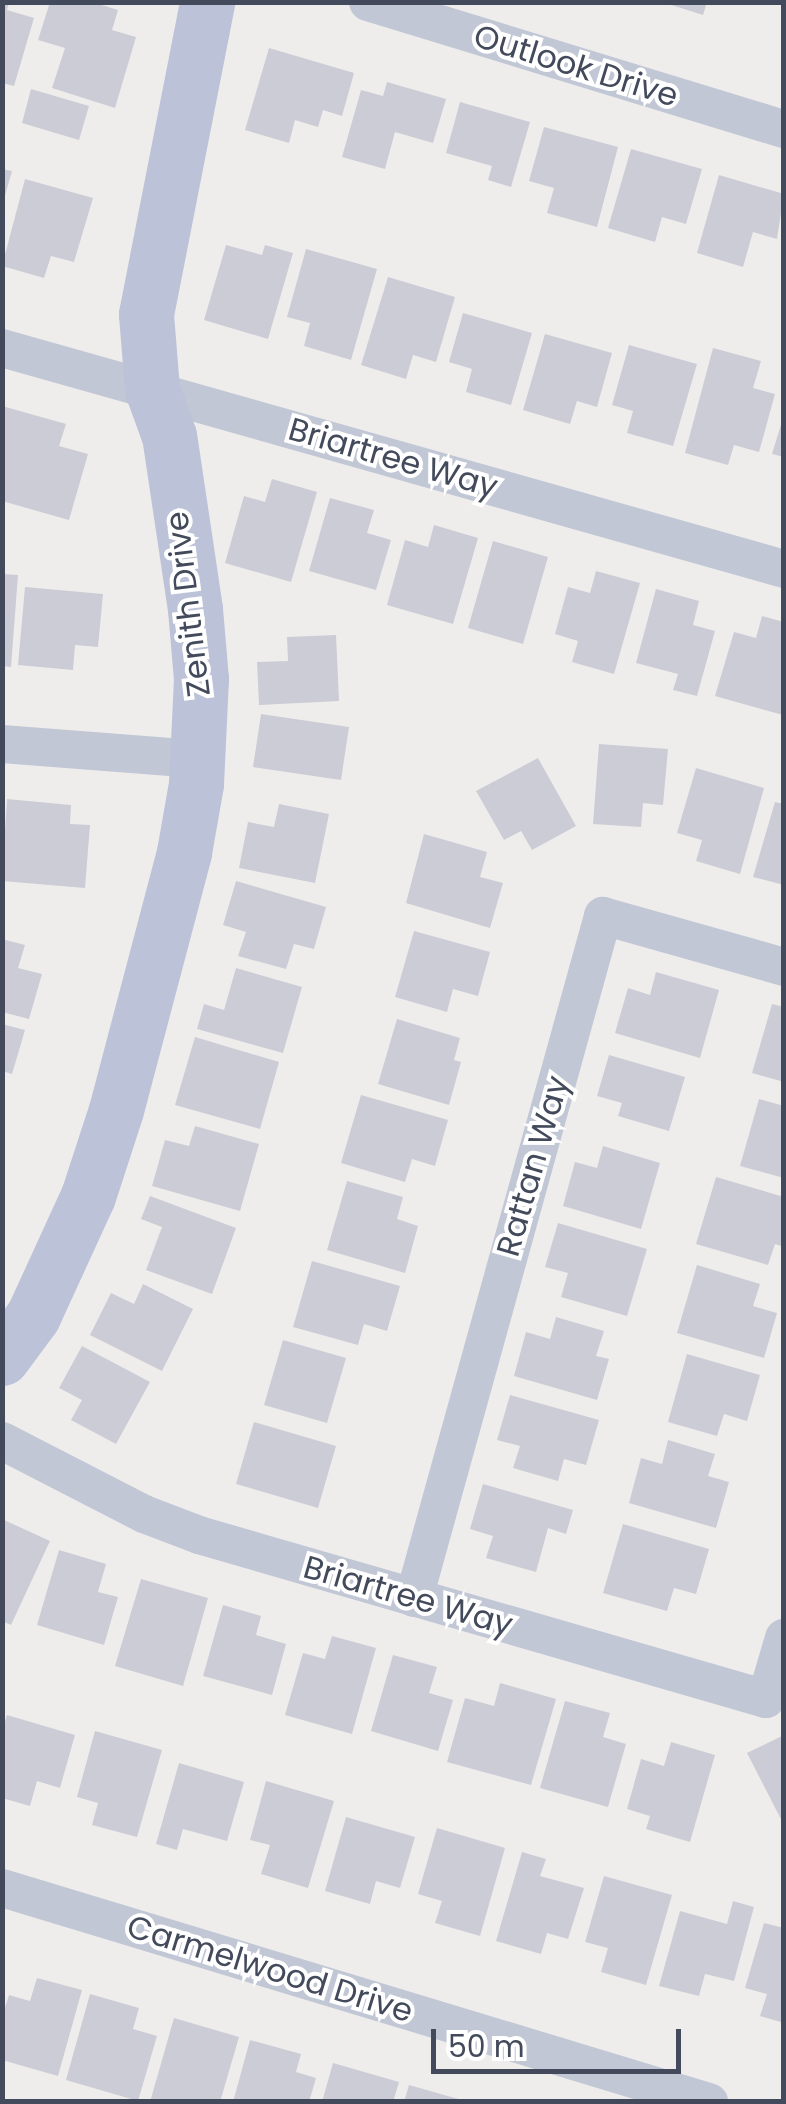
<!DOCTYPE html>
<html>
<head>
<meta charset="utf-8">
<style>
  body { margin:0 }
  #map { position:relative; width:786px; height:2104px; overflow:hidden; background:#efedec; font-family:Poppins,sans-serif }
  div>[style] { position:absolute }
  [style*='--x'] { left:calc(var(--x)*1px); top:calc(var(--y)*1px); width:calc(var(--w)*1px); rotate:calc(var(--a)*1deg) }
  .building>* { inset:0; background:#cbccd5 }
  .street>* { height:38px; margin:-19px; padding:0 19px; transform-origin:19px; border-radius:19px; background:#c1c7d5 }
  .secondary>* { height:55px; margin:-27.5px; padding:0 27.5px; transform-origin:27.5px; border-radius:27.5px; background:#bcc3d8 }
  span { translate:-50% -50%; white-space:nowrap; text-align:center; line-height:1.15; -webkit-text-stroke:8px #fff; paint-order:stroke }
  .street-label { font-size:32px; color:#434a5b }
  .frame { position:absolute; inset:0; border:5px solid #434a5b; pointer-events:none }
  .scale { position:absolute; left:431px; top:2029px; width:250px; height:45px; box-sizing:border-box; border:5px solid #434a5b; border-top:0; padding-left:12px; font-size:30px; line-height:35px; white-space:nowrap; color:#434a5b; -webkit-text-stroke:8px #fff; paint-order:stroke }
</style>
</head>
<body>
<div id="map">
  <div class="building">
    <div style="clip-path:polygon(2px 2px,9px 2px,7px 10px,34px 18px,14px 86px,2px 83px)"></div>
    <div style="clip-path:polygon(50px 2px,92px 2px,118px 10px,112px 30px,136px 37px,115px 108px,52px 88px,65px 48px,38px 40px)"></div>
    <div style="clip-path:polygon(662px 2px,707px 2px,703px 15px)"></div>
    <div style="clip-path:polygon(269px 48px,354px 73px,342px 116px,323px 110px,318px 127px,295px 120px,289px 143px,245px 130px)"></div>
    <div style="clip-path:polygon(387px 82px,446px 99px,433px 143px,395px 132px,385px 169px,342px 157px,361px 90px,383px 96px)"></div>
    <div style="clip-path:polygon(31px 89px,89px 106px,79px 140px,22px 123px)"></div>
    <div style="clip-path:polygon(460px 102px,530px 122px,511px 187px,488px 180px,492px 166px,446px 153px)"></div>
    <div style="clip-path:polygon(544px 127px,618px 147px,597px 227px,547px 213px,554px 188px,529px 181px)"></div>
    <div style="clip-path:polygon(631px 149px,702px 169px,686px 224px,662px 217px,655px 242px,608px 228px)"></div>
    <div style="clip-path:polygon(2px 169px,12px 171px,4px 199px,2px 199px)"></div>
    <div style="clip-path:polygon(719px 175px,784px 194px,777px 239px,753px 232px,743px 267px,697px 253px)"></div>
    <div style="clip-path:polygon(25px 179px,93px 198px,74px 262px,51px 256px,44px 278px,2px 266px)"></div>
    <div style="clip-path:polygon(226px 245px,262px 255px,265px 245px,293px 253px,268px 339px,204px 320px)"></div>
    <div style="clip-path:polygon(306px 249px,377px 269px,351px 360px,304px 346px,310px 323px,287px 317px)"></div>
    <div style="clip-path:polygon(388px 277px,455px 297px,436px 362px,413px 355px,406px 379px,361px 365px)"></div>
    <div style="clip-path:polygon(463px 313px,532px 333px,511px 405px,466px 392px,472px 369px,449px 362px)"></div>
    <div style="clip-path:polygon(545px 334px,612px 353px,597px 407px,577px 401px,570px 424px,523px 410px)"></div>
    <div style="clip-path:polygon(629px 345px,697px 364px,673px 446px,627px 433px,633px 411px,612px 405px)"></div>
    <div style="clip-path:polygon(713px 348px,761px 361px,753px 388px,775px 394px,759px 452px,734px 445px,728px 465px,685px 453px)"></div>
    <div style="clip-path:polygon(2px 406px,66px 424px,59px 446px,88px 454px,69px 520px,2px 501px)"></div>
    <div style="clip-path:polygon(783px 418px,784px 419px,784px 457px,772px 454px)"></div>
    <div style="clip-path:polygon(272px 479px,317px 492px,291px 582px,225px 563px,244px 496px,265px 502px)"></div>
    <div style="clip-path:polygon(330px 498px,374px 510px,367px 533px,391px 540px,376px 590px,309px 571px)"></div>
    <div style="clip-path:polygon(434px 525px,478px 538px,453px 624px,387px 605px,405px 540px,428px 547px)"></div>
    <div style="clip-path:polygon(493px 541px,548px 557px,523px 644px,468px 628px)"></div>
    <div style="clip-path:polygon(596px 571px,640px 583px,614px 674px,572px 662px,578px 641px,555px 634px,568px 587px,590px 593px)"></div>
    <div style="clip-path:polygon(2px 574px,18px 575px,11px 667px,2px 666px)"></div>
    <div style="clip-path:polygon(25px 587px,103px 594px,98px 647px,75px 645px,73px 670px,18px 665px)"></div>
    <div style="clip-path:polygon(656px 589px,699px 601px,693px 625px,715px 631px,697px 696px,673px 690px,678px 674px,636px 663px)"></div>
    <div style="clip-path:polygon(762px 616px,784px 622px,783px 715px,715px 696px,734px 632px,756px 638px)"></div>
    <div style="clip-path:polygon(336px 635px,339px 701px,259px 705px,257px 662px,288px 661px,287px 637px)"></div>
    <div style="clip-path:polygon(261px 714px,349px 727px,341px 780px,253px 767px)"></div>
    <div style="clip-path:polygon(599px 744px,668px 749px,663px 805px,643px 803px,641px 827px,593px 824px)"></div>
    <div style="clip-path:polygon(538px 758px,576px 826px,532px 850px,521px 831px,504px 840px,476px 791px)"></div>
    <div style="clip-path:polygon(696px 768px,764px 788px,740px 874px,696px 861px,702px 840px,677px 833px)"></div>
    <div style="clip-path:polygon(7px 799px,71px 805px,70px 824px,90px 825px,85px 888px,2px 881px)"></div>
    <div style="clip-path:polygon(775px 802px,784px 804px,784px 885px,753px 877px)"></div>
    <div style="clip-path:polygon(279px 804px,329px 814px,315px 883px,239px 868px,248px 822px,274px 827px)"></div>
    <div style="clip-path:polygon(424px 834px,487px 852px,480px 877px,503px 883px,490px 928px,406px 903px)"></div>
    <div style="clip-path:polygon(236px 881px,326px 907px,314px 949px,294px 944px,286px 969px,238px 956px,246px 932px,223px 925px)"></div>
    <div style="clip-path:polygon(414px 931px,490px 952px,478px 996px,453px 989px,447px 1012px,395px 997px)"></div>
    <div style="clip-path:polygon(2px 939px,25px 945px,18px 968px,42px 974px,29px 1019px,2px 1012px)"></div>
    <div style="clip-path:polygon(236px 968px,302px 987px,283px 1053px,197px 1029px,204px 1004px,224px 1010px)"></div>
    <div style="clip-path:polygon(656px 972px,719px 990px,700px 1058px,615px 1033px,628px 988px,650px 995px)"></div>
    <div style="clip-path:polygon(772px 1004px,784px 1007px,784px 1082px,752px 1073px)"></div>
    <div style="clip-path:polygon(397px 1019px,460px 1038px,454px 1060px,461px 1062px,449px 1105px,378px 1084px)"></div>
    <div style="clip-path:polygon(2px 1024px,25px 1030px,12px 1074px,2px 1071px)"></div>
    <div style="clip-path:polygon(195px 1037px,279px 1062px,260px 1129px,175px 1105px)"></div>
    <div style="clip-path:polygon(609px 1055px,685px 1077px,669px 1131px,618px 1116px,622px 1103px,597px 1096px)"></div>
    <div style="clip-path:polygon(361px 1095px,448px 1120px,435px 1166px,412px 1159px,405px 1182px,341px 1163px)"></div>
    <div style="clip-path:polygon(759px 1099px,784px 1106px,784px 1178px,740px 1166px)"></div>
    <div style="clip-path:polygon(195px 1126px,259px 1144px,240px 1211px,152px 1186px,165px 1140px,189px 1146px)"></div>
    <div style="clip-path:polygon(603px 1146px,660px 1163px,641px 1229px,563px 1206px,575px 1162px,597px 1168px)"></div>
    <div style="clip-path:polygon(716px 1177px,784px 1197px,784px 1247px,775px 1244px,768px 1265px,696px 1244px)"></div>
    <div style="clip-path:polygon(347px 1181px,403px 1197px,397px 1219px,418px 1226px,405px 1273px,327px 1250px)"></div>
    <div style="clip-path:polygon(150px 1196px,236px 1228px,212px 1294px,146px 1270px,162px 1227px,141px 1219px)"></div>
    <div style="clip-path:polygon(558px 1223px,647px 1249px,627px 1316px,561px 1297px,568px 1273px,545px 1267px)"></div>
    <div style="clip-path:polygon(312px 1261px,400px 1286px,387px 1331px,364px 1324px,358px 1345px,293px 1327px)"></div>
    <div style="clip-path:polygon(697px 1265px,760px 1284px,753px 1306px,777px 1313px,764px 1358px,677px 1333px)"></div>
    <div style="clip-path:polygon(143px 1284px,193px 1309px,162px 1371px,90px 1335px,111px 1293px,134px 1304px)"></div>
    <div style="clip-path:polygon(556px 1317px,604px 1331px,596px 1356px,609px 1359px,597px 1400px,514px 1376px,526px 1332px,550px 1339px)"></div>
    <div style="clip-path:polygon(283px 1340px,346px 1358px,327px 1423px,264px 1405px)"></div>
    <div style="clip-path:polygon(82px 1346px,150px 1382px,116px 1444px,71px 1420px,82px 1400px,59px 1388px)"></div>
    <div style="clip-path:polygon(687px 1354px,760px 1375px,747px 1421px,724px 1414px,717px 1436px,668px 1422px)"></div>
    <div style="clip-path:polygon(510px 1395px,599px 1420px,586px 1465px,564px 1459px,558px 1481px,513px 1468px,520px 1446px,497px 1440px)"></div>
    <div style="clip-path:polygon(254px 1422px,336px 1446px,318px 1508px,236px 1484px)"></div>
    <div style="clip-path:polygon(668px 1440px,715px 1454px,708px 1476px,729px 1482px,716px 1528px,629px 1503px,641px 1458px,662px 1464px)"></div>
    <div style="clip-path:polygon(483px 1484px,573px 1510px,566px 1534px,548px 1528px,536px 1572px,486px 1558px,493px 1536px,470px 1529px)"></div>
    <div style="clip-path:polygon(2px 1519px,50px 1541px,11px 1625px,2px 1621px)"></div>
    <div style="clip-path:polygon(623px 1524px,709px 1549px,696px 1594px,674px 1588px,667px 1611px,603px 1593px)"></div>
    <div style="clip-path:polygon(59px 1550px,106px 1564px,98px 1592px,118px 1597px,104px 1645px,37px 1625px)"></div>
    <div style="clip-path:polygon(141px 1579px,208px 1598px,183px 1686px,115px 1666px)"></div>
    <div style="clip-path:polygon(223px 1605px,261px 1616px,256px 1635px,286px 1644px,272px 1695px,203px 1676px)"></div>
    <div style="clip-path:polygon(332px 1636px,376px 1648px,352px 1734px,285px 1715px,303px 1653px,325px 1659px)"></div>
    <div style="clip-path:polygon(393px 1655px,437px 1667px,429px 1693px,453px 1700px,438px 1751px,371px 1731px)"></div>
    <div style="clip-path:polygon(500px 1683px,556px 1699px,531px 1785px,447px 1762px,465px 1698px,494px 1706px)"></div>
    <div style="clip-path:polygon(565px 1701px,610px 1713px,603px 1737px,626px 1744px,608px 1807px,540px 1788px)"></div>
    <div style="clip-path:polygon(7px 1715px,75px 1735px,60px 1788px,37px 1781px,30px 1806px,2px 1798px,2px 1732px)"></div>
    <div style="clip-path:polygon(95px 1731px,162px 1750px,137px 1837px,92px 1825px,98px 1803px,77px 1797px)"></div>
    <div style="clip-path:polygon(784px 1735px,784px 1825px,747px 1753px)"></div>
    <div style="clip-path:polygon(671px 1742px,715px 1755px,690px 1842px,646px 1829px,650px 1816px,627px 1809px,641px 1759px,664px 1766px)"></div>
    <div style="clip-path:polygon(179px 1763px,244px 1782px,227px 1841px,183px 1829px,177px 1850px,156px 1844px)"></div>
    <div style="clip-path:polygon(266px 1781px,334px 1801px,308px 1888px,261px 1874px,270px 1845px,250px 1840px)"></div>
    <div style="clip-path:polygon(346px 1817px,415px 1837px,400px 1888px,376px 1881px,370px 1904px,325px 1891px)"></div>
    <div style="clip-path:polygon(437px 1828px,505px 1848px,480px 1936px,435px 1923px,442px 1901px,418px 1894px)"></div>
    <div style="clip-path:polygon(522px 1852px,546px 1859px,540px 1876px,584px 1888px,568px 1939px,547px 1933px,541px 1954px,496px 1941px)"></div>
    <div style="clip-path:polygon(604px 1876px,672px 1895px,646px 1985px,601px 1972px,608px 1948px,585px 1942px)"></div>
    <div style="clip-path:polygon(733px 1901px,754px 1907px,734px 1981px,705px 1974px,699px 1996px,659px 1986px,680px 1911px,727px 1924px)"></div>
    <div style="clip-path:polygon(764px 1923px,784px 1928px,784px 2023px,760px 2016px,767px 1994px,745px 1988px)"></div>
    <div style="clip-path:polygon(37px 1978px,82px 1990px,58px 2076px,2px 2060px,2px 2017px,9px 1995px,30px 2001px)"></div>
    <div style="clip-path:polygon(90px 1994px,139px 2008px,133px 2029px,157px 2036px,138px 2101px,66px 2080px)"></div>
    <div style="clip-path:polygon(174px 2018px,239px 2037px,220px 2102px,150px 2102px)"></div>
    <div style="clip-path:polygon(250px 2040px,301px 2054px,296px 2072px,316px 2078px,309px 2102px,233px 2102px)"></div>
    <div style="clip-path:polygon(333px 2063px,399px 2082px,393px 2102px,322px 2102px)"></div>
    <div style="clip-path:polygon(409px 2085px,462px 2100px,461px 2102px,404px 2102px)"></div>
  </div>
  <div class="street">
    <div style="--x:368;--y:2;--w:435;--a:17"></div>
    <div style="--x:2;--y:348;--w:813;--a:15.78"></div>
    <div style="--x:2;--y:744;--w:198;--a:4.4"></div>
    <div style="--x:2;--y:1441;--w:160;--a:27.2"></div>
    <div style="--x:144;--y:1514;--w:59;--a:20.9"></div>
    <div style="--x:199;--y:1535;--w:590;--a:16.13"></div>
    <div style="--x:766;--y:1699;--w:64;--a:-73.6"></div>
    <div style="--x:414;--y:1598;--w:708;--a:-74.51"></div>
    <div style="--x:603;--y:916;--w:188;--a:15.7"></div>
    <div style="--x:2;--y:1888;--w:739;--a:16.84"></div>
  </div>
  <div class="secondary">
    <div style="--x:2;--y:1358;--w:52;--a:-53.6"></div>
    <div style="--x:33;--y:1316;--w:132;--a:-65.4"></div>
    <div style="--x:88;--y:1196;--w:90;--a:-72"></div>
    <div style="--x:116;--y:1110;--w:267;--a:-75.2"></div>
    <div style="--x:184;--y:852;--w:69;--a:-80"></div>
    <div style="--x:196;--y:784;--w:105;--a:-87.3"></div>
    <div style="--x:201;--y:679;--w:70;--a:-94.9"></div>
    <div style="--x:195;--y:609;--w:175;--a:-98.5"></div>
    <div style="--x:169;--y:436;--w:50;--a:-109.9"></div>
    <div style="--x:152;--y:389;--w:75;--a:-94.6"></div>
    <div style="--x:146;--y:314;--w:318;--a:-78.9"></div>
  </div>
  <div class="street-label">
    <span style="left:576px;top:66px;rotate:17deg">Outlook Drive</span>
    <span style="left:393px;top:458px;rotate:16deg">Briartree Way</span>
    <span style="left:188px;top:604px;rotate:-97deg">Zenith Drive</span>
    <span style="left:533px;top:1166px;rotate:-74deg">Rattan Way</span>
    <span style="left:408px;top:1596px;rotate:16deg">Briartree Way</span>
    <span style="left:270px;top:1969px;rotate:17deg">Carmelwood Drive</span>
  </div>
  <div class="frame"></div>
  <div class="scale">50 m</div>
</div>
</body>
</html>
